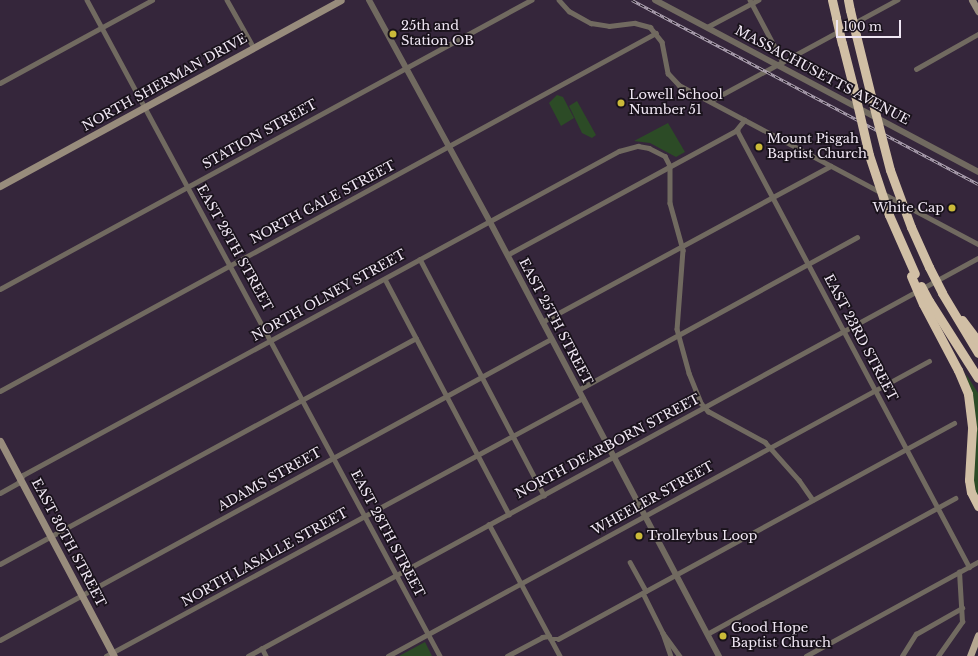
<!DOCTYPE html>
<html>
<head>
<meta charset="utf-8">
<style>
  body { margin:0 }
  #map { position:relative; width:978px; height:656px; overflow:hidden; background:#35263b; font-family:"Libre Baskerville",serif }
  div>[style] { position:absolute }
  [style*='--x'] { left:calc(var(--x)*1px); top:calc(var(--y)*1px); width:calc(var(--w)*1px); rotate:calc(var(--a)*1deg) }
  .green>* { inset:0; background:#2c4b26 }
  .minor>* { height:4.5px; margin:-2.25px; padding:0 2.25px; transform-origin:2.25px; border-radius:2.25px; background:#716a60 }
  .tertiary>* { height:6px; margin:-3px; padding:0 3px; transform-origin:3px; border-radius:3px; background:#716a60 }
  .secondary>* { height:7px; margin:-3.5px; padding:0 3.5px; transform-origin:3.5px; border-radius:3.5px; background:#988c7c }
  .primary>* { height:7px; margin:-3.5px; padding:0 3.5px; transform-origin:3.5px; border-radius:3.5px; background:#b6a791 }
  .motorway>* { height:9px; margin:-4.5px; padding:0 4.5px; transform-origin:4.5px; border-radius:4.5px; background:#d1bfa5 }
  .rail>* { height:3px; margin-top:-1.5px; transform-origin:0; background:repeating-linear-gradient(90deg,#19121b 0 4.5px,#b3a8b7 0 9px); box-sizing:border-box; border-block:1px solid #b3a8b7 }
  .motorway-bridge>* { height:9px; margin:-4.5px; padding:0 4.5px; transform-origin:4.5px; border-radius:4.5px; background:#d1bfa5 }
  .dots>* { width:11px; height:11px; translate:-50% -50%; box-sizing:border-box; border:2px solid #19121b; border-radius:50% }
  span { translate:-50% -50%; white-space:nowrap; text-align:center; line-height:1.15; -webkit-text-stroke:3.5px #19121b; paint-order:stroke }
  .poi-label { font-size:13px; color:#f0e7f4 }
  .left { translate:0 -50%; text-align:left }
  .right { translate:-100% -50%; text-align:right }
  .street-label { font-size:13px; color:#f0e7f4 }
  .scale { position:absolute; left:836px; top:20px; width:65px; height:18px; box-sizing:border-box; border:2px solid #f0e7f4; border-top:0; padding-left:5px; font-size:12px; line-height:14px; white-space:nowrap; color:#f0e7f4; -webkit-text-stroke:3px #19121b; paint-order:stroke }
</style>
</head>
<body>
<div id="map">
  <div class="green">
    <div style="clip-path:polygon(557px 95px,563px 97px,574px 118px,561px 126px,549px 103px)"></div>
    <div style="clip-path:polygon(577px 101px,596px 135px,592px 138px,582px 133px,569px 106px)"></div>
    <div style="clip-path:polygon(668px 123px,685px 152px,676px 157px,650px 143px,634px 141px)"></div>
    <div style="clip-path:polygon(966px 374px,978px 393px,978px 503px,973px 493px,975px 415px)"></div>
    <div style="clip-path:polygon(425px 642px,432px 656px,399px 656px)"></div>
  </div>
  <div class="minor">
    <div style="--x:87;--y:0;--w:745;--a:61.71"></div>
    <div style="--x:227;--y:0;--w:55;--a:60.6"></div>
    <div style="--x:559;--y:0;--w:15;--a:48"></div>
    <div style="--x:569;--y:11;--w:25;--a:29"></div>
    <div style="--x:591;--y:23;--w:18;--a:9"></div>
    <div style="--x:609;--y:26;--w:26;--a:-7"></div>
    <div style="--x:635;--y:23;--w:16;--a:15"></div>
    <div style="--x:650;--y:27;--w:19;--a:51"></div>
    <div style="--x:662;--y:42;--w:32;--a:79"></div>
    <div style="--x:668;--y:73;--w:16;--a:47"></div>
    <div style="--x:679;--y:85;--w:339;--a:28"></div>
    <div style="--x:750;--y:0;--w:70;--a:62"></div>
    <div style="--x:707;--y:27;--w:58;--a:-27.9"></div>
    <div style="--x:916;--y:69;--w:71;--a:-29.4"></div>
    <div style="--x:0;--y:83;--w:173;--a:-28.6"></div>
    <div style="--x:710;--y:101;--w:213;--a:-28.4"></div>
    <div style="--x:745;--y:120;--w:13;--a:129"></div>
    <div style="--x:737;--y:130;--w:495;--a:62"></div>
    <div style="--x:507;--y:255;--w:262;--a:-28.5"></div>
    <div style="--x:420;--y:259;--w:267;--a:62.3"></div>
    <div style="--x:385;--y:279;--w:266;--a:62.2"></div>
    <div style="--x:0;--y:289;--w:605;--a:-28.56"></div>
    <div style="--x:542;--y:322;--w:328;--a:-28.4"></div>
    <div style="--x:578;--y:390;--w:318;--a:-28.7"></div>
    <div style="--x:0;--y:391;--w:747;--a:-28.62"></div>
    <div style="--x:0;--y:493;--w:21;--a:-29"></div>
    <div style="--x:18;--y:483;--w:9;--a:-58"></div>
    <div style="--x:23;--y:475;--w:678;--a:-28.53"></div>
    <div style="--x:619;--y:151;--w:20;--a:-15"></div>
    <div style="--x:638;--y:146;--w:11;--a:10"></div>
    <div style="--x:649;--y:148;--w:18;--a:27"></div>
    <div style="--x:665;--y:156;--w:11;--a:63"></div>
    <div style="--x:670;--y:166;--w:37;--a:90"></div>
    <div style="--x:670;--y:203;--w:49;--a:74.5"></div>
    <div style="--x:683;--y:250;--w:79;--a:94.3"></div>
    <div style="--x:677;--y:329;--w:46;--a:74.7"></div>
    <div style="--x:689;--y:373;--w:32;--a:68"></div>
    <div style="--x:701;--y:403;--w:11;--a:49"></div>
    <div style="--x:708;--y:411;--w:65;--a:28.5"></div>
    <div style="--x:765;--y:442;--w:51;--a:48.2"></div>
    <div style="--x:799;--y:480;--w:24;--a:55"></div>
    <div style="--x:489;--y:524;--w:150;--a:61.7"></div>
    <div style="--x:630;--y:562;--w:33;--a:61"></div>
    <div style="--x:0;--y:564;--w:473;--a:-28.5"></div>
    <div style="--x:643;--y:593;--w:45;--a:63.4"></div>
    <div style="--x:663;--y:633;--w:29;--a:54"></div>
    <div style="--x:663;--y:633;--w:24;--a:71"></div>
    <div style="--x:707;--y:634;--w:283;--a:-28.7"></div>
    <div style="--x:550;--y:639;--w:8;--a:0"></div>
    <div style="--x:558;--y:639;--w:451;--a:-28.6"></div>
    <div style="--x:0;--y:640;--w:628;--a:-28.65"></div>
    <div style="--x:262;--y:648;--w:9;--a:63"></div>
    <div style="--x:106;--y:656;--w:542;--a:-28.41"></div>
    <div style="--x:248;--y:656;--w:831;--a:-28.6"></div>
    <div style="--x:388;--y:656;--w:616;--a:-28.6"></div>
    <div style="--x:507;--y:656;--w:40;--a:-28"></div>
    <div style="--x:542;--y:637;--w:7;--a:-8"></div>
    <div style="--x:806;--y:656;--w:196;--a:-28.7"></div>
    <div style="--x:902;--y:656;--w:26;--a:-58"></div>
    <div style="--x:916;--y:634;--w:53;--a:-29.5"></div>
    <div style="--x:938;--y:656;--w:42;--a:-54.8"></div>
    <div style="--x:962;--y:622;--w:50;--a:-93.4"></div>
  </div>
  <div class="tertiary">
    <div style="--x:369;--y:0;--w:253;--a:61.4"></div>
    <div style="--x:490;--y:222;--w:491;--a:62.2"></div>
    <div style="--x:655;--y:0;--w:366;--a:28"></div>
  </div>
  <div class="secondary">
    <div style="--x:972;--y:0;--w:13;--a:61"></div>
    <div style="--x:0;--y:186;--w:388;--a:-28.6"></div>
    <div style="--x:0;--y:441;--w:243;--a:62.1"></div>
  </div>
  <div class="primary">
    <div style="--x:970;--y:656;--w:22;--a:-69"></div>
  </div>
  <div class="motorway">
    <div style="--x:832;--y:0;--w:18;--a:77"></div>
    <div style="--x:848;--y:0;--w:10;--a:79"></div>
    <div style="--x:856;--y:35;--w:63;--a:76.2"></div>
    <div style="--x:842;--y:43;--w:44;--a:75.7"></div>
    <div style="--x:889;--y:215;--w:64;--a:66.2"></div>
    <div style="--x:911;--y:227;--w:44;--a:65.8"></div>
    <div style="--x:942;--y:293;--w:70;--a:59"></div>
    <div style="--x:929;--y:301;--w:91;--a:57.5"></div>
    <div style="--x:923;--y:304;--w:75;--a:62.1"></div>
    <div style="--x:958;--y:370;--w:26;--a:67"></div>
    <div style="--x:968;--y:394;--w:35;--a:83"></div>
    <div style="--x:972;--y:429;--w:51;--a:93.4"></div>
    <div style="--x:969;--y:480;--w:12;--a:81"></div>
    <div style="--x:971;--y:492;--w:16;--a:63"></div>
    <div style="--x:962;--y:320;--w:26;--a:53"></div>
  </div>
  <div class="rail">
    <div style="--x:632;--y:0;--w:392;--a:28"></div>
  </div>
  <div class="motorway-bridge">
    <div style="--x:850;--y:10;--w:26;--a:77"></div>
    <div style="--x:836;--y:18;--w:26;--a:77"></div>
    <div style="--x:853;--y:86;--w:71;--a:76.9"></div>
    <div style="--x:869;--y:155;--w:63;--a:71.6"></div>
    <div style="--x:871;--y:96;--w:76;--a:75.6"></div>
    <div style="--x:890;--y:170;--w:61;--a:69.8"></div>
    <div style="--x:929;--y:267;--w:29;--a:63"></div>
    <div style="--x:911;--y:276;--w:30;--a:67"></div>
    <div style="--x:921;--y:286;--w:17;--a:62"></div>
  </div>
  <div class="dots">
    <div style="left:393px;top:34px;background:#cbba39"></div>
    <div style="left:621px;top:103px;background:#cbba39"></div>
    <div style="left:759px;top:147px;background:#cbba39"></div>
    <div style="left:952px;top:208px;background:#cbba39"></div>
    <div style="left:639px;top:536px;background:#cbba39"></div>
    <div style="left:723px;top:636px;background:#cbba39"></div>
  </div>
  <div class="poi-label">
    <span class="left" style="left:401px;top:34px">25th and<br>Station OB</span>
    <span class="left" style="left:629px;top:103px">Lowell School<br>Number 51</span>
    <span class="left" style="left:767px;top:147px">Mount Pisgah<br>Baptist Church</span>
    <span class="right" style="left:944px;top:208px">White Cap</span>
    <span class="left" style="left:647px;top:536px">Trolleybus Loop</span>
    <span class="left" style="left:731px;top:636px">Good Hope<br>Baptist Church</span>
  </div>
  <div class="street-label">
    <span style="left:822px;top:76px;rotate:28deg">MASSACHUSETTS AVENUE</span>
    <span style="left:165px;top:83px;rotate:-29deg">NORTH SHERMAN DRIVE</span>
    <span style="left:260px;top:135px;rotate:-29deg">STATION STREET</span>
    <span style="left:323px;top:203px;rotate:-28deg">NORTH GALE STREET</span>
    <span style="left:234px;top:248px;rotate:61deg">EAST 28TH STREET</span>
    <span style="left:329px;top:296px;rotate:-29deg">NORTH OLNEY STREET</span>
    <span style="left:555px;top:322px;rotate:62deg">EAST 25TH STREET</span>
    <span style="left:860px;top:338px;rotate:62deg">EAST 23RD STREET</span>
    <span style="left:608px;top:447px;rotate:-28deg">NORTH DEARBORN STREET</span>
    <span style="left:270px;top:480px;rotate:-29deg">ADAMS STREET</span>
    <span style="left:653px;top:499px;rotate:-29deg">WHEELER STREET</span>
    <span style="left:387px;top:534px;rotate:62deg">EAST 28TH STREET</span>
    <span style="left:68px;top:543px;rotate:62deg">EAST 30TH STREET</span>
    <span style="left:265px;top:558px;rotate:-29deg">NORTH LASALLE STREET</span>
  </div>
  <div class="scale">100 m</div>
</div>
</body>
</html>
